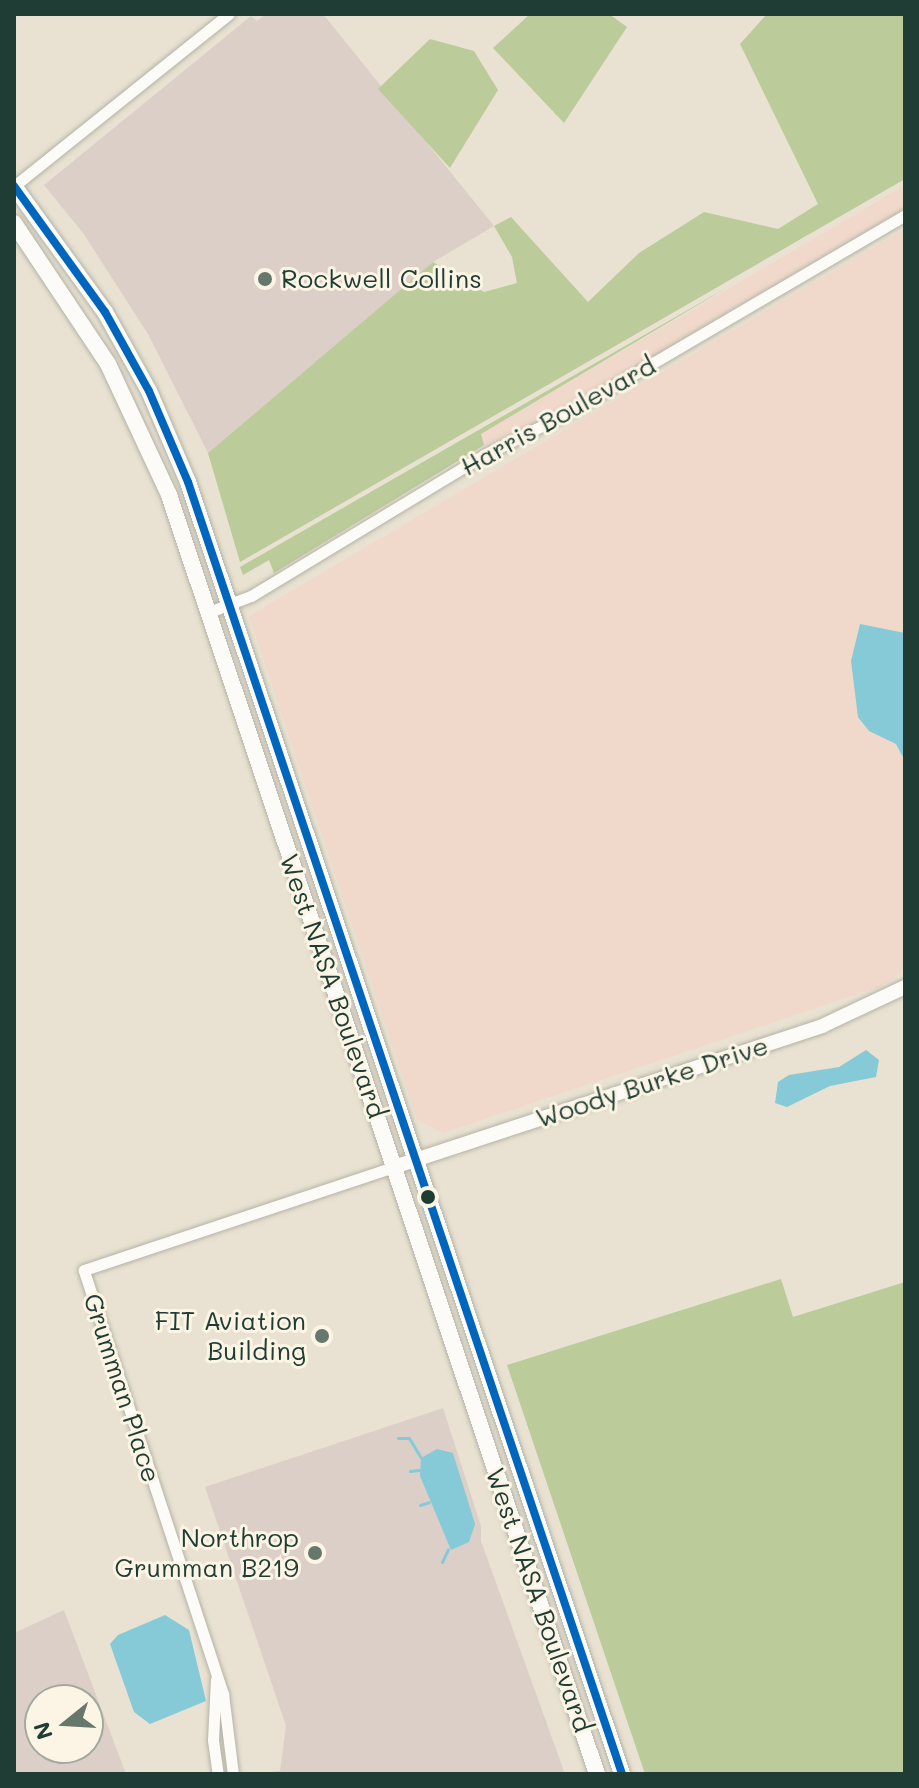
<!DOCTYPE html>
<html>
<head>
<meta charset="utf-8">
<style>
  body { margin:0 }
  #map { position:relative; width:919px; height:1788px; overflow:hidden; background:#e9e2d2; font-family:Mali,sans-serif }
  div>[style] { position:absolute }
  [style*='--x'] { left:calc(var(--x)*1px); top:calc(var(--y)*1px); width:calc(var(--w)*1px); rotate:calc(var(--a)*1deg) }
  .built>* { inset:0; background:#f0d9cb }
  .industrial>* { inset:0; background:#dccfc8 }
  .forest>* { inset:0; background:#bbcb9a }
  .water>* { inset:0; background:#86cad7 }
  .stream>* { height:3px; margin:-1.5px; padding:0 1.5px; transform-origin:1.5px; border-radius:1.5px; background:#86cad7 }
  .roads { filter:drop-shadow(0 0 2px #b4b3a7) drop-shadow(0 0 2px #b4b3a7) }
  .minor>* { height:11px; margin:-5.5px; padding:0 5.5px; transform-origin:5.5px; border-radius:5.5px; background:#fcfbf8 }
  .tertiary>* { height:14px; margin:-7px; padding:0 7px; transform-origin:7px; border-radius:7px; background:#fcfbf8 }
  .secondary>* { height:16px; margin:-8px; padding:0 8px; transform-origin:8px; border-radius:8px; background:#fcfbf8 }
  .bus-1>* { height:8px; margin:-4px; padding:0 4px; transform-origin:4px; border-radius:4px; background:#0065bd }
  .dots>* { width:22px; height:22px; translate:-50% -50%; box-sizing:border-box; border:4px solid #fcf5e5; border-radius:50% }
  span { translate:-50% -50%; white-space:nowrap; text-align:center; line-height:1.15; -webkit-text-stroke:6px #fcf5e5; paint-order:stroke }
  .poi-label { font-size:26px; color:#1f3d34 }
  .left { translate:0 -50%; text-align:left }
  .right { translate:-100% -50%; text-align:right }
  .street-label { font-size:26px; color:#1f3d34 }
  .frame { position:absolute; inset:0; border:16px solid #1f3d34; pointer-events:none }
  .north { position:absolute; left:24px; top:1684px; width:80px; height:80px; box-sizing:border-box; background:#fcf5e5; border:2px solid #a4ab9e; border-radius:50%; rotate:252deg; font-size:22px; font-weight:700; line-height:32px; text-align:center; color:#1f3d34 }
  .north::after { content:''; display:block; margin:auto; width:28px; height:36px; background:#66776b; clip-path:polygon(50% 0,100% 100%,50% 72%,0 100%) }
</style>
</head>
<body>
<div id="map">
  <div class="built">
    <div style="clip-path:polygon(905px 185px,905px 208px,568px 408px,484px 445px,481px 434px)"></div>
    <div style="clip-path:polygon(905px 229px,905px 970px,882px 986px,443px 1133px,417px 1119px,249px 616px)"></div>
  </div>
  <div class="industrial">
    <div style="clip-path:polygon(266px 14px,323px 14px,494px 226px,433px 262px,208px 453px,148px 334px,83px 233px,44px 185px,251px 16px,257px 21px)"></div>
    <div style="clip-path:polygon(443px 1408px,481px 1526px,481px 1541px,565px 1774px,251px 1774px,280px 1771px,286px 1726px,205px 1487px)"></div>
    <div style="clip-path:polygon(evenodd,64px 1610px,126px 1774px,14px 1774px,14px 1633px,64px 1610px,40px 1700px,88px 1700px,88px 1748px,40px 1748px,40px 1700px)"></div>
  </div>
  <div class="forest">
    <div style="clip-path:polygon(530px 14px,609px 14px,627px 27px,564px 123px,493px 48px)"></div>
    <div style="clip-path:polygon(767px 14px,905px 14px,905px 179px,240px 562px,208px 453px,433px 262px,484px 292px,517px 283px,512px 257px,494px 226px,511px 217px,588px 302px,639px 253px,704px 212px,778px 229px,818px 204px,740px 44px)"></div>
    <div style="clip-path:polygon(430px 39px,474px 51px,498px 90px,450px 168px,378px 89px)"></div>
    <div style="clip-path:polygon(733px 284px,481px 434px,484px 445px,274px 573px,269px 560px,243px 575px,240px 567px)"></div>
    <div style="clip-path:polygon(781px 1279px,793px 1317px,905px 1282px,905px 1774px,645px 1774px,507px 1365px)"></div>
  </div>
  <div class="water">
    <div style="clip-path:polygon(860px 624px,905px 633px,905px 761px,896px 744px,869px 731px,858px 717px,851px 661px)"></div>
    <div style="clip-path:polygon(866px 1050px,879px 1060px,876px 1077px,830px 1086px,787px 1107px,775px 1103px,778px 1082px,789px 1075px,839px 1067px)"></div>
    <div style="clip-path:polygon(437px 1449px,453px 1453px,475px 1524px,469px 1542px,451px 1550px,420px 1476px,421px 1458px)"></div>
    <div style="clip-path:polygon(165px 1615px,189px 1630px,206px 1701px,150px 1724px,134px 1712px,110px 1644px,118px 1635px)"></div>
  </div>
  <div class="stream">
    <div style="--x:398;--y:1438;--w:11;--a:0"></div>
    <div style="--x:409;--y:1438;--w:23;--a:59"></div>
    <div style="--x:410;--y:1471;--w:9;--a:-6"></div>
    <div style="--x:420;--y:1505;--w:9;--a:-18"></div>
    <div style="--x:442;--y:1562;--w:14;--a:-65"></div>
  </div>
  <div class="roads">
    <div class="minor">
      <div style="--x:14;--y:186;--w:275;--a:-38.7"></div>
      <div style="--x:209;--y:612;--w:45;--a:-20.9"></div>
      <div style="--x:251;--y:596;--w:272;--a:-31.2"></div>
      <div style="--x:484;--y:455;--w:97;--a:-26.8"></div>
      <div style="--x:571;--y:411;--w:387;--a:-30.4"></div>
      <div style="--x:216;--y:1679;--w:61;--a:92.8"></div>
      <div style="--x:213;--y:1740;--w:34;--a:82"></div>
      <div style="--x:233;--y:1774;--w:81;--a:-97.1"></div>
      <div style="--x:223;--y:1694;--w:446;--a:-108.2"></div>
      <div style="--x:84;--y:1270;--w:327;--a:-18.4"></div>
    </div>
    <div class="tertiary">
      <div style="--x:394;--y:1167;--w:451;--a:-18.2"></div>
      <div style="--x:822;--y:1026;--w:92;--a:-25.2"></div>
    </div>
    <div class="secondary">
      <div style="--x:14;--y:186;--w:155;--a:54.2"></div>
      <div style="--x:105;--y:312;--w:90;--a:60.9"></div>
      <div style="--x:149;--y:391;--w:99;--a:66.8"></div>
      <div style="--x:188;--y:482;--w:1363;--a:71.43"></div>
      <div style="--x:14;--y:223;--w:169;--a:56.3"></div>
      <div style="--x:108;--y:364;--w:145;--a:65"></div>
      <div style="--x:169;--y:495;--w:1349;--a:71.5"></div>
    </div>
  </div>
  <div class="bus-1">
    <div style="--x:14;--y:186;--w:155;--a:54.2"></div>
    <div style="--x:105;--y:312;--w:90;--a:60.9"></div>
    <div style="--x:149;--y:391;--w:99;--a:66.8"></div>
    <div style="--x:188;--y:482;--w:1363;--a:71.43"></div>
  </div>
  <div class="dots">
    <div style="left:265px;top:279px;background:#66776b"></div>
    <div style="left:428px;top:1197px;background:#1f3d34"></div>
    <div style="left:322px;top:1336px;background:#66776b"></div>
    <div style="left:315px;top:1553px;background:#66776b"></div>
  </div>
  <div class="poi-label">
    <span class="left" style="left:281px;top:279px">Rockwell Collins</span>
    <span class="right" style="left:306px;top:1336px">FIT Aviation<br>Building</span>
    <span class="right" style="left:299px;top:1553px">Northrop<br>Grumman B219</span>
  </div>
  <div class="street-label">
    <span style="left:558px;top:416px;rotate:-29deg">Harris Boulevard</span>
    <span style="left:333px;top:986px;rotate:71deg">West NASA Boulevard</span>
    <span style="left:652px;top:1082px;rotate:-18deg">Woody Burke Drive</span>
    <span style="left:122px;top:1388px;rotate:72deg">Grumman Place</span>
    <span style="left:539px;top:1600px;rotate:71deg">West NASA Boulevard</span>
  </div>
  <div class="frame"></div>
  <div class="north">N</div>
</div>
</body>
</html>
